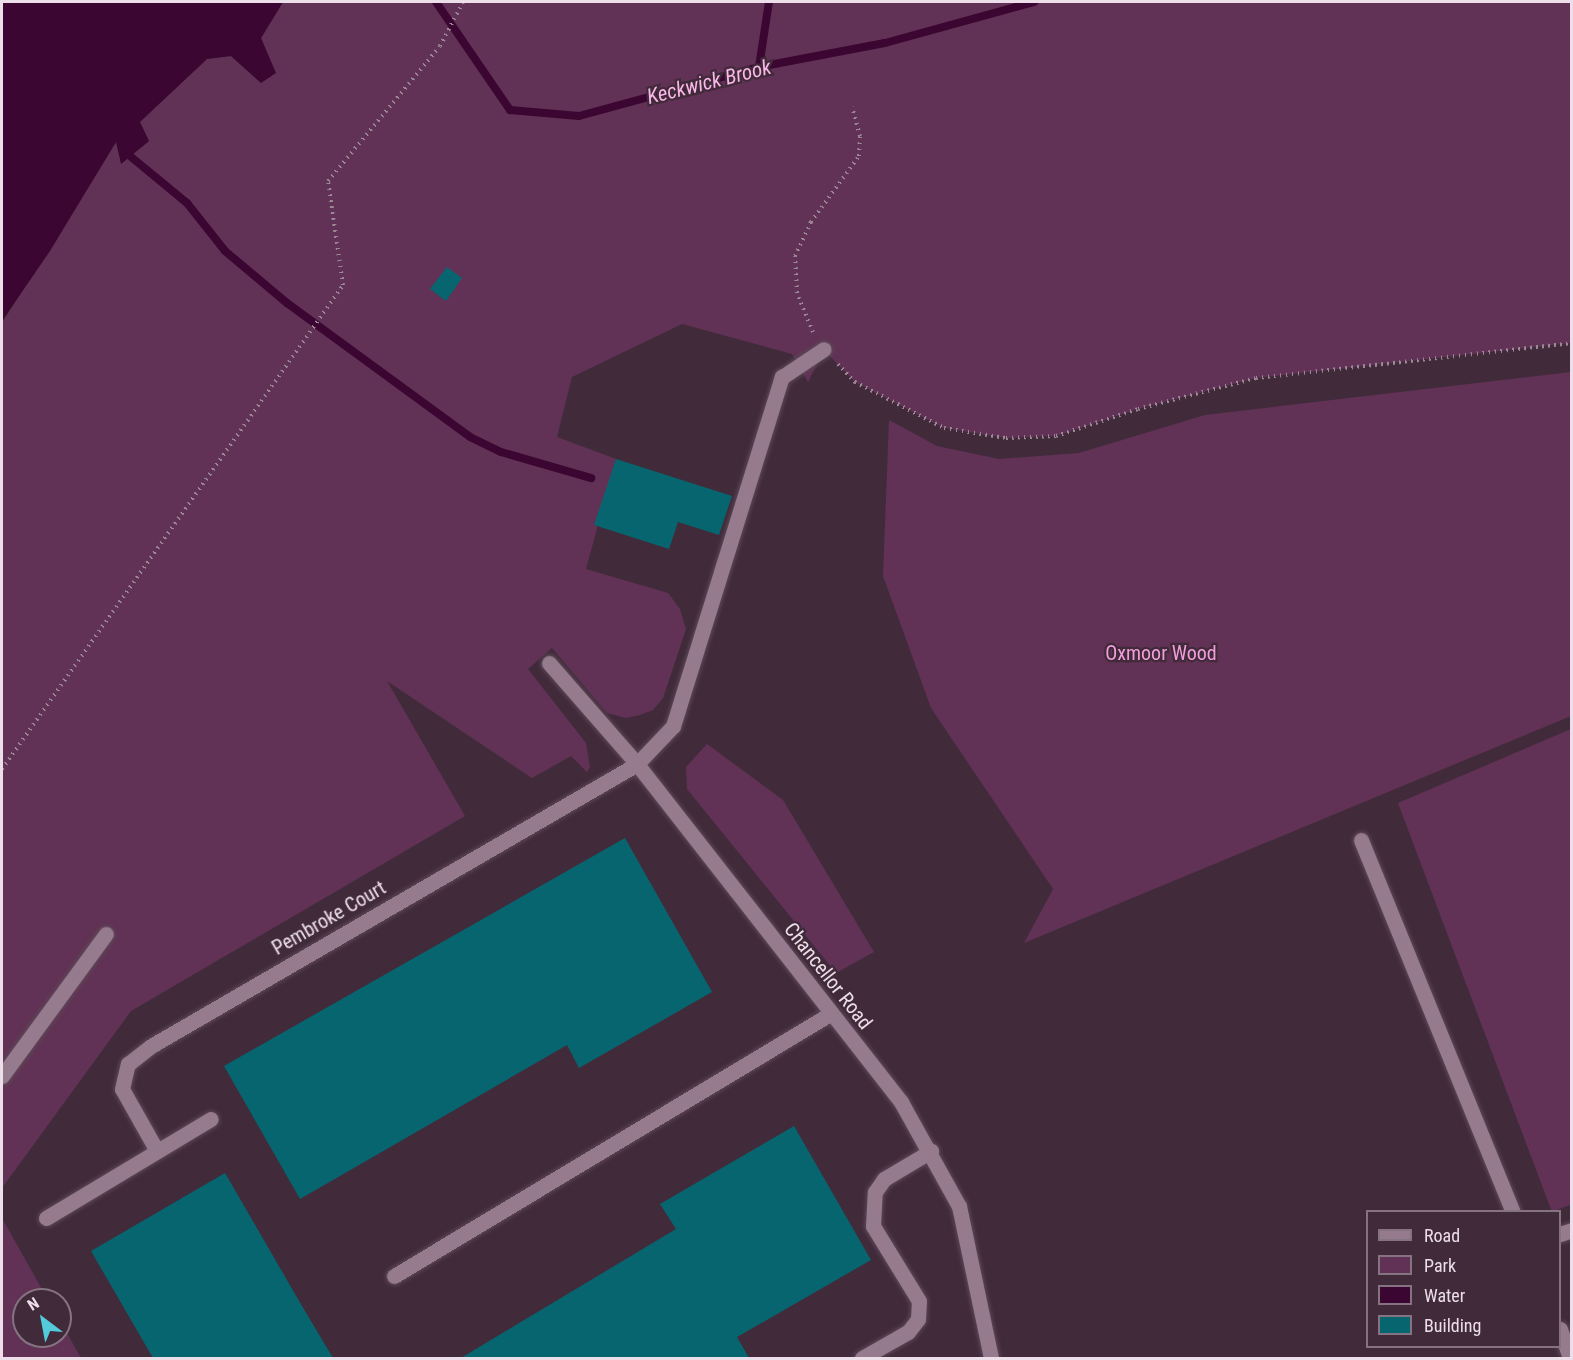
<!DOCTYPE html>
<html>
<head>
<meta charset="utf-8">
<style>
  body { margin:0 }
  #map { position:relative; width:1573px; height:1360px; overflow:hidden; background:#412b3b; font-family:"Roboto Condensed",sans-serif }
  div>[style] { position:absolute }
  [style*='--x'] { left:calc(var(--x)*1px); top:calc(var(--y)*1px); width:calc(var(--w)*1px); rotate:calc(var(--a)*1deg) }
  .green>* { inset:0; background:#613255 }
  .water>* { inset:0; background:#3b0631 }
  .stream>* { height:8px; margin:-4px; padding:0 4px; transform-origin:4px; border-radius:4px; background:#3b0631 }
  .building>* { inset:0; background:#076570 }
  .path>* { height:4px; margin-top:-2px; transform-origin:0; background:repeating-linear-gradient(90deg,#9a8895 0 1.5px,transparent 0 6px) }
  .roads { filter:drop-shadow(0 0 2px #5d4857) drop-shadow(0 0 2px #5d4857) }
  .minor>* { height:15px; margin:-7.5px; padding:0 7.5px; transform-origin:7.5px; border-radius:7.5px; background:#967a8d }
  span { translate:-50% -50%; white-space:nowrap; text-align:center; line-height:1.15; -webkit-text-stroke:4.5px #412b3b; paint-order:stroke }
  .park-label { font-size:20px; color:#f39edc }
  .street-label { font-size:20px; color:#eddfe9 }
  .water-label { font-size:21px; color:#fcb7e9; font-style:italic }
  .frame { position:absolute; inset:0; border:3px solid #eddfe9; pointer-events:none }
  .legend { position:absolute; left:1366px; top:1210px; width:195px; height:138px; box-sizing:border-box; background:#412b3b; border:2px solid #867381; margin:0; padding:8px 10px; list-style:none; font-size:18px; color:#eddfe9 }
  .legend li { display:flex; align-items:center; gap:12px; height:30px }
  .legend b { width:30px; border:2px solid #867381 }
  .north { position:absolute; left:12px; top:1288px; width:60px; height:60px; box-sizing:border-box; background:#412b3b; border:2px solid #867381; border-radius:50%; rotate:328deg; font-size:16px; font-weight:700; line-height:24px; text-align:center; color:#eddfe9 }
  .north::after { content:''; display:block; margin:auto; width:21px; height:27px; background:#53cbdb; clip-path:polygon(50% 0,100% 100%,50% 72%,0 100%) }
</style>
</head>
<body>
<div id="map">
  <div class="green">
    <div style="clip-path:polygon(283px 2px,1571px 2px,1571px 343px,1256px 378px,1138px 409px,1056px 436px,1006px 438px,944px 428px,855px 382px,824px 350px,808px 382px,792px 354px,682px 324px,572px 377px,557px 437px,616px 459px,586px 569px,668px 593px,680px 609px,686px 629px,663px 698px,653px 710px,640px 715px,626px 718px,607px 713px,552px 648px,528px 669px,586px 743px,590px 767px,587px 772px,571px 756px,532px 778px,387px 681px,465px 816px,131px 1011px,2px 1188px,2px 323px,117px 141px,122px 163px,149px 141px,139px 122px,207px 59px,231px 56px,260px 82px,261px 38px)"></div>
    <div style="clip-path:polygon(1571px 372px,1571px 716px,1024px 943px,1053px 889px,931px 708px,883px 576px,889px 420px,937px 446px,999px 459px,1079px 453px,1205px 415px)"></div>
    <div style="clip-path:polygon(1571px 729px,1572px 1204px,1552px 1212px,1398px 803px)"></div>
    <div style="clip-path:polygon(707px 744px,783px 800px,874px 952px,836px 973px,687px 789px,686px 767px)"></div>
    <div style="clip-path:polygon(2px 1218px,48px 1300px,24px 1300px,24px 1336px,60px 1336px,60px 1321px,81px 1358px,2px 1358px)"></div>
  </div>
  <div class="water">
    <div style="clip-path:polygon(2px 2px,283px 2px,261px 38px,276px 73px,261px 83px,231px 56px,207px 59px,140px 122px,149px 141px,121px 164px,116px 142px,50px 251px,2px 321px)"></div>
  </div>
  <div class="stream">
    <div style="--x:436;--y:2;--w:131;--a:55.6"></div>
    <div style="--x:510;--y:110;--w:69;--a:5"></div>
    <div style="--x:579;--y:116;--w:187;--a:-15.2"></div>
    <div style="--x:759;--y:67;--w:128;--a:-10.8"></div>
    <div style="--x:885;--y:43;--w:155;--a:-15.4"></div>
    <div style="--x:759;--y:67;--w:66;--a:-81.3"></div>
    <div style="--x:130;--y:156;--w:74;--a:39.5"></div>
    <div style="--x:187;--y:203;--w:61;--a:51.6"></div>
    <div style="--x:225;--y:251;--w:81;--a:40"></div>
    <div style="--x:287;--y:303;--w:227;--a:36.2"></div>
    <div style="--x:470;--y:437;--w:34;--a:26"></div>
    <div style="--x:501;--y:452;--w:94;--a:16.1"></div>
  </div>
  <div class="building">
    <div style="clip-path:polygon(447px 267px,462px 278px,446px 301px,430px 289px)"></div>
    <div style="clip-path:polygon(616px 459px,732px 496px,719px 535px,678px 522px,669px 549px,594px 525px)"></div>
    <div style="clip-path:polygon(625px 838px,712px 992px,579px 1068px,567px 1045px,300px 1199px,224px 1066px)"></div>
    <div style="clip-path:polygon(794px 1126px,871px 1260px,737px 1337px,749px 1358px,461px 1358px,676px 1229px,660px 1204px)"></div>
    <div style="clip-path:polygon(225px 1173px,302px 1306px,333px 1358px,153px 1358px,91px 1251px)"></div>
  </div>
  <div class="path">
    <div style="--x:813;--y:332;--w:42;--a:-112.3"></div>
    <div style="--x:797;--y:293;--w:37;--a:-93"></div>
    <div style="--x:795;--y:256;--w:38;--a:-65"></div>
    <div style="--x:811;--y:222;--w:82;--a:-54"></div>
    <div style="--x:859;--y:156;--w:20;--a:-87"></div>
    <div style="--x:860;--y:136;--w:30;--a:-105"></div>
    <div style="--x:838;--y:364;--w:25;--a:47"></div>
    <div style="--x:855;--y:382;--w:100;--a:27.3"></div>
    <div style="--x:944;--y:428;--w:63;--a:9.2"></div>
    <div style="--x:1006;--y:438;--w:50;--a:-2.3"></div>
    <div style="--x:1056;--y:436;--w:86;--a:-18.2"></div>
    <div style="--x:1138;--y:409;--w:122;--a:-14.7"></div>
    <div style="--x:1256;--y:378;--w:318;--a:-6.3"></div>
    <div style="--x:2;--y:769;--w:592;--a:-54.83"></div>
    <div style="--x:343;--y:285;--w:105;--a:-98.2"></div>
    <div style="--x:328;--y:181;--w:175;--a:-50.3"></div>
    <div style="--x:440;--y:46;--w:50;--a:-62.4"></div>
  </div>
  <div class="roads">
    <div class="minor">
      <div style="--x:549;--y:663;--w:134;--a:48.9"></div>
      <div style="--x:637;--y:764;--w:429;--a:52"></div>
      <div style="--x:901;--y:1102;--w:119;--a:60.9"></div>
      <div style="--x:959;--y:1206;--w:155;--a:78.1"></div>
      <div style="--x:1361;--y:840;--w:402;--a:67.8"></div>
      <div style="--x:2;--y:1076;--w:176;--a:-53.8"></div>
      <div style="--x:157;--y:1151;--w:71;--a:-119.4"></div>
      <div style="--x:122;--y:1089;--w:26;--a:-77"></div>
      <div style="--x:128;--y:1064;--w:29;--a:-38"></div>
      <div style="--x:151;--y:1046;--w:562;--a:-30.12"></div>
      <div style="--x:637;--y:764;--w:52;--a:-46.5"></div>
      <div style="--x:673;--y:726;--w:366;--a:-72.7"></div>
      <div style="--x:782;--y:377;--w:50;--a:-33.7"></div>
      <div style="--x:46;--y:1218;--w:192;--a:-31"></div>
      <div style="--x:1560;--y:1234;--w:13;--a:-18"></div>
      <div style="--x:394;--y:1276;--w:509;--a:-31"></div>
      <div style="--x:1560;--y:1329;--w:31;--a:71"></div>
      <div style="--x:862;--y:1358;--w:53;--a:-29.5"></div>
      <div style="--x:908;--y:1332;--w:16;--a:-52"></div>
      <div style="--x:918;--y:1319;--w:18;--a:-87"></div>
      <div style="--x:919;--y:1301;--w:88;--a:-121.5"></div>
      <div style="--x:873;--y:1226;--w:34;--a:-87"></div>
      <div style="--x:875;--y:1192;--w:16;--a:-55"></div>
      <div style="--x:884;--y:1179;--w:55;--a:-30.8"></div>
    </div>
  </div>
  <div class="park-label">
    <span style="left:1161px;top:653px">Oxmoor Wood</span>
  </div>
  <div class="street-label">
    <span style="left:329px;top:918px;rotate:-30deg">Pembroke Court</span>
    <span style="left:828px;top:976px;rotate:52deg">Chancellor Road</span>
  </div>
  <div class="water-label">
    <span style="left:709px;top:82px;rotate:-14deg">Keckwick Brook</span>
  </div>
  <div class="frame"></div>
  <ul class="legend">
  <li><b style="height:8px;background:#967a8d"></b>Road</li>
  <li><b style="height:16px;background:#613255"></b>Park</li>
  <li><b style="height:16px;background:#3b0631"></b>Water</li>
  <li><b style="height:16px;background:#076570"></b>Building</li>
  </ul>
  <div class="north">N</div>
</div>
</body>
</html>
